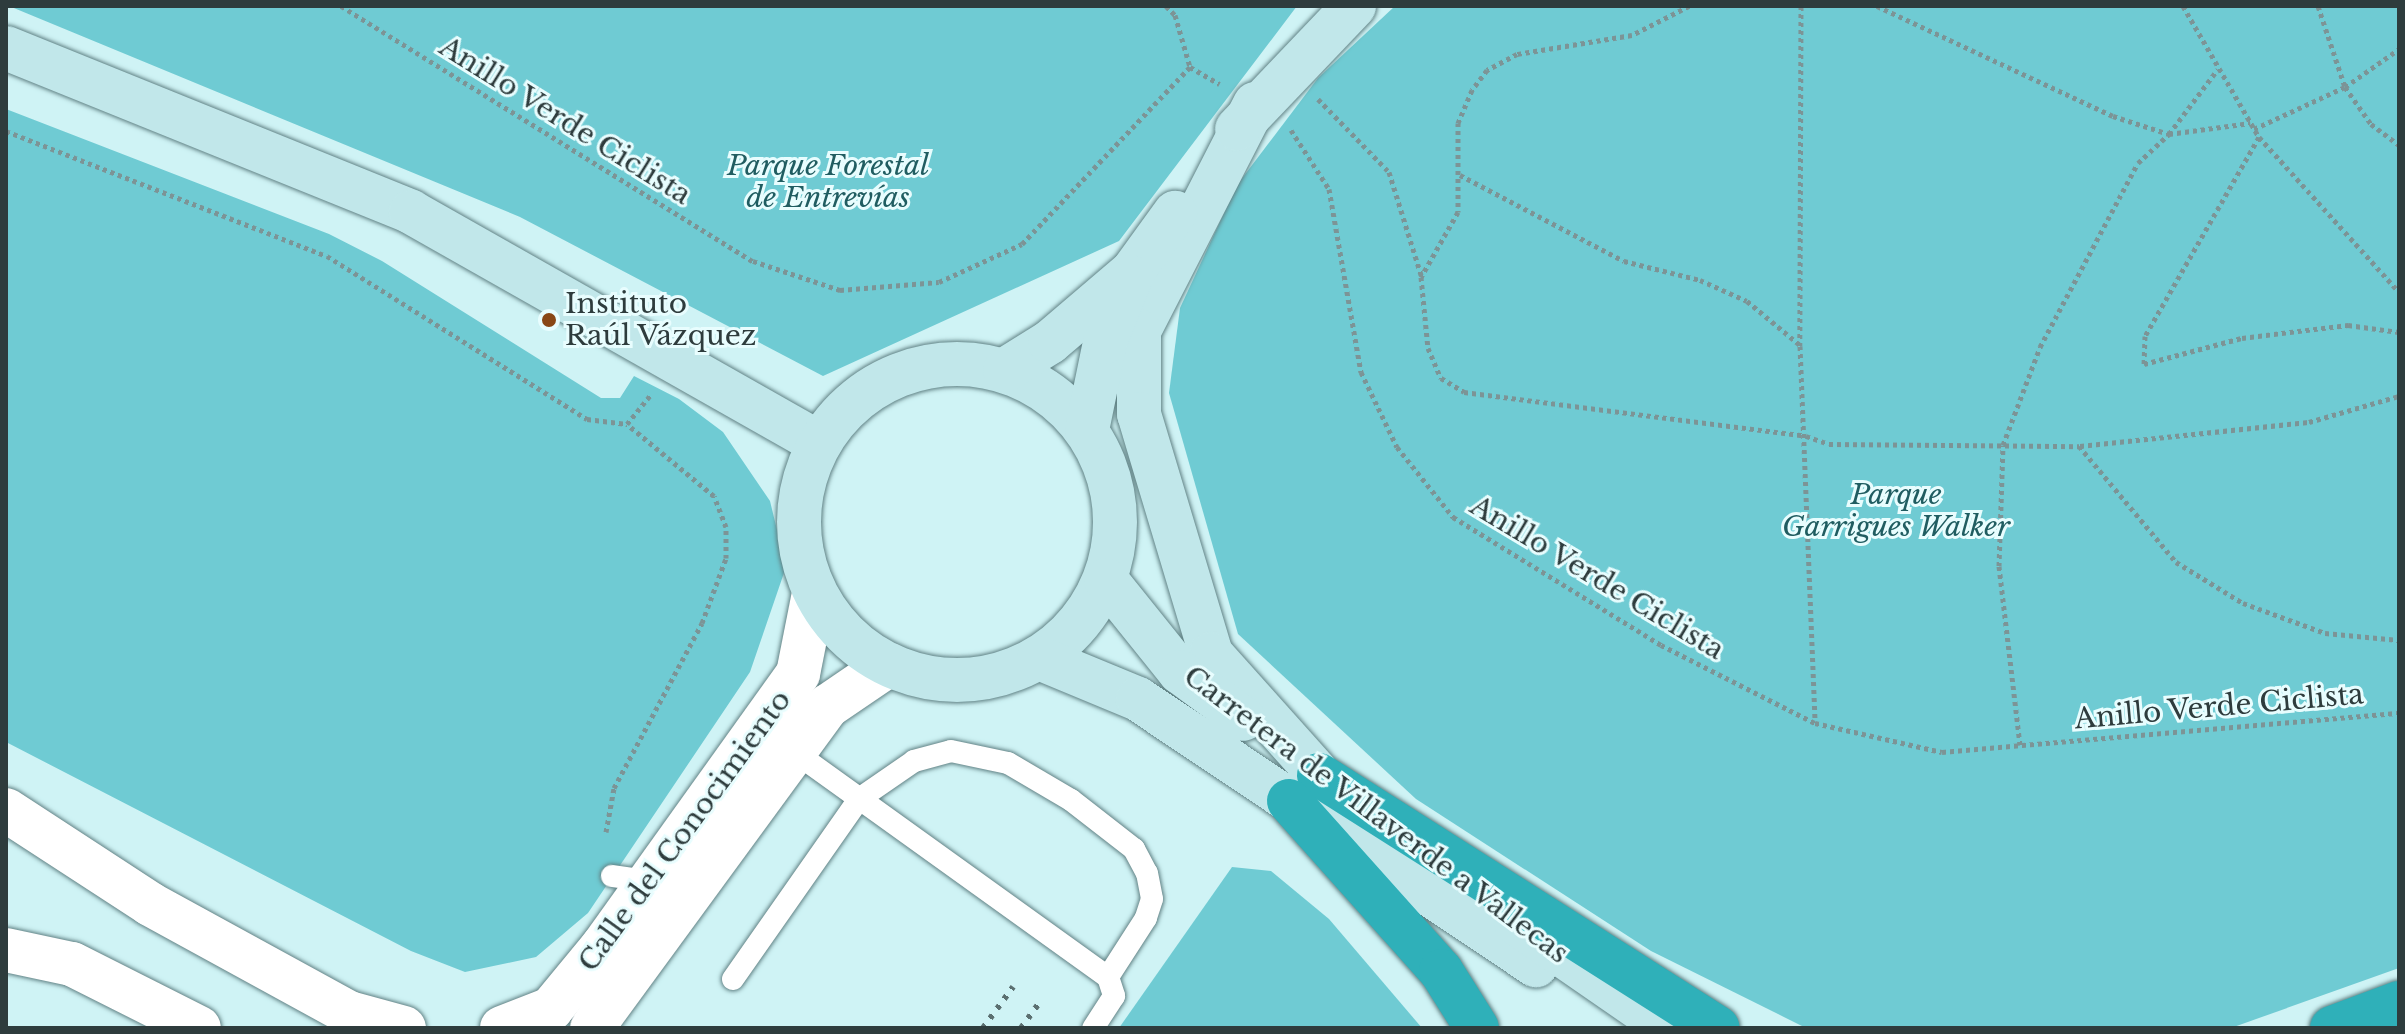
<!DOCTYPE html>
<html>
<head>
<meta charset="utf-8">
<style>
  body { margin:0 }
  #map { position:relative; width:2405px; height:1034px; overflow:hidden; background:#cff3f5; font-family:"Libre Baskerville",serif }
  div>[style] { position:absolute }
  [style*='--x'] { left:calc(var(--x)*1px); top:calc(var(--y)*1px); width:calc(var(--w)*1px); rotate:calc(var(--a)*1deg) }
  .green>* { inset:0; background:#6fcbd3 }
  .path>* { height:5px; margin-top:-2.5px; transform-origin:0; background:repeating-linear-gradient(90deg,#7c9496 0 4px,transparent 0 8px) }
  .roads { filter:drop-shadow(0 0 2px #618285) drop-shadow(0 0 2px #618285) }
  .lane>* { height:22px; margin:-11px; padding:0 11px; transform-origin:11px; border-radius:11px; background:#fff }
  .street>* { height:44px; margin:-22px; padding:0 22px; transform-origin:22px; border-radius:22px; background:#fff }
  .secondary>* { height:44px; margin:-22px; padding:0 22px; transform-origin:22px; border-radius:22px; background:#c1e7ea }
  .secondary>.ring { margin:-22px; padding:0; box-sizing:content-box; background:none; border:44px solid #c1e7ea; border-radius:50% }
  .highway>* { height:44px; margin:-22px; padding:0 22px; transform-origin:22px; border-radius:22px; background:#2fb0b9 }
  .rail>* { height:6px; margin-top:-3px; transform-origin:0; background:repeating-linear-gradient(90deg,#5b6f70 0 4px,transparent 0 12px) }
  .dots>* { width:22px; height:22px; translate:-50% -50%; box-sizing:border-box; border:4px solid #e8fdfe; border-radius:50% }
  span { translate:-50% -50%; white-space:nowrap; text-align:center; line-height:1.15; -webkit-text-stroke:6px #e8fdfe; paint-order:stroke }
  .street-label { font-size:28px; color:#2e3c3d }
  .park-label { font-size:28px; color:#205d61; font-style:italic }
  .poi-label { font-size:28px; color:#2e3c3d }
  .left { translate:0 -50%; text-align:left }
  .frame { position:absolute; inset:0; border:8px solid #2e3c3d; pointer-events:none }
</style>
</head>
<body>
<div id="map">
  <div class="green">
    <div style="clip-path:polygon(9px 6px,1297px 6px,1119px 241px,823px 376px,520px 217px)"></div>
    <div style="clip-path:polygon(1395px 6px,2399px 6px,2399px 968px,2231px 1028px,1806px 1028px,1651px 951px,1416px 799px,1238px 634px,1169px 393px,1180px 308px,1237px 185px,1318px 78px)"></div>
    <div style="clip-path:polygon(6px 109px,329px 234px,382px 261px,601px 398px,620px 398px,634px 376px,679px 399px,723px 432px,770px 501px,786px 567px,750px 672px,588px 913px,536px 957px,465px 972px,411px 951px,6px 742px)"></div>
    <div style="clip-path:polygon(1232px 867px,1271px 871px,1329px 919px,1422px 1028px,1119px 1028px)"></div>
  </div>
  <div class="path">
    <div style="--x:341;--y:6;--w:485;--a:31.8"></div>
    <div style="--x:753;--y:261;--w:92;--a:18.4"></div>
    <div style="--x:840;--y:290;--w:99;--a:-4.6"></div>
    <div style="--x:939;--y:282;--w:91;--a:-24.6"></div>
    <div style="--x:1022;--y:244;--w:244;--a:-46.5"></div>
    <div style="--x:1190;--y:67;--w:34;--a:30"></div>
    <div style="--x:1166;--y:6;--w:13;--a:45"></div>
    <div style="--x:1175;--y:15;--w:54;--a:73.9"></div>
    <div style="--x:1689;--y:6;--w:64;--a:153"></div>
    <div style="--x:1632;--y:35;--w:117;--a:170.6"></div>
    <div style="--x:1517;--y:54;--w:34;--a:152"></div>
    <div style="--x:1487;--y:70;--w:25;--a:127"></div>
    <div style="--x:1472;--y:90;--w:36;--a:113"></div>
    <div style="--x:1458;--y:123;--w:89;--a:90"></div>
    <div style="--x:1458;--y:212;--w:75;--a:119.6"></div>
    <div style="--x:1421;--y:277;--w:71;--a:84.4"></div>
    <div style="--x:1428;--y:348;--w:33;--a:67"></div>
    <div style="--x:1441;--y:378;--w:27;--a:31"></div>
    <div style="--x:1464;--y:392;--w:345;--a:7.3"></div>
    <div style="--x:1806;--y:436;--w:24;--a:19"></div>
    <div style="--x:1829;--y:444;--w:250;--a:0.5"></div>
    <div style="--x:2079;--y:446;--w:151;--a:50.1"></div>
    <div style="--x:2176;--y:562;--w:79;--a:31.5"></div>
    <div style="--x:2243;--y:603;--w:87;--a:20.1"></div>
    <div style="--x:2325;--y:633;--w:74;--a:5.4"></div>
    <div style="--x:1801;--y:6;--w:340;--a:90.2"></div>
    <div style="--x:1800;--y:346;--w:377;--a:87.7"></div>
    <div style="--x:1877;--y:6;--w:260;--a:25"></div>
    <div style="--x:2113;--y:116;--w:59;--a:17.8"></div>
    <div style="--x:2169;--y:134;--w:82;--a:-7.7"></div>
    <div style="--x:2183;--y:6;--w:151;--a:59.9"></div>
    <div style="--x:2259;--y:137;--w:209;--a:47.9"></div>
    <div style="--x:2318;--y:6;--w:85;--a:71.6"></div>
    <div style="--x:2345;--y:87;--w:45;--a:54.9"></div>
    <div style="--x:2371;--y:124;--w:35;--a:37"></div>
    <div style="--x:1318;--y:99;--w:102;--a:45.8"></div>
    <div style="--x:1389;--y:172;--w:108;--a:72.7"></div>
    <div style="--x:2254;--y:129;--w:100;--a:-24.8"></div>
    <div style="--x:2345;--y:87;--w:66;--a:-35.1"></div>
    <div style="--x:1291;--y:130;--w:70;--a:57.2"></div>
    <div style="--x:1329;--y:189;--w:186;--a:80.1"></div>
    <div style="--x:1361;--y:372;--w:83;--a:64.4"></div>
    <div style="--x:1397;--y:447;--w:90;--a:51.3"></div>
    <div style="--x:1453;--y:517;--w:244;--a:31.6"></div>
    <div style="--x:1661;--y:645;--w:173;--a:26.9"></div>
    <div style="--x:1815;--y:723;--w:130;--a:12.9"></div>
    <div style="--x:1942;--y:752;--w:459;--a:-4.9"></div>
    <div style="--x:6;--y:131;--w:344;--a:21.3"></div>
    <div style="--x:327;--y:256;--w:307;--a:32.1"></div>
    <div style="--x:587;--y:419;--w:40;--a:7.1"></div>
    <div style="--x:627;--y:424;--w:38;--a:-51"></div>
    <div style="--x:2259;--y:137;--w:229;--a:119.8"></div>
    <div style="--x:2145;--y:336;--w:28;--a:92"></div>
    <div style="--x:2144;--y:364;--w:101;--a:-14.9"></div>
    <div style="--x:2242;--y:338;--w:107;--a:-7"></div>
    <div style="--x:2348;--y:325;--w:51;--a:7.8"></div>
    <div style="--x:1460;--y:175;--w:185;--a:27.7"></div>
    <div style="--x:1624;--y:261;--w:78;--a:14"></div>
    <div style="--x:1700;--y:280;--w:51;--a:24.1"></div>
    <div style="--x:1747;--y:301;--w:69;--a:39.7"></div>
    <div style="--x:2080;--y:446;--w:230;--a:-6"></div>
    <div style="--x:2309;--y:422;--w:94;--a:-16.1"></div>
    <div style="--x:2020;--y:745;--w:180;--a:-96.7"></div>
    <div style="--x:1999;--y:566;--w:121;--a:-88.1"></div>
    <div style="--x:2003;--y:445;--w:105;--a:-69.3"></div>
    <div style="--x:2040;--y:347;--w:208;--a:-62"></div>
    <div style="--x:2138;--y:163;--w:42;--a:-43.1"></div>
    <div style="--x:2169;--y:134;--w:81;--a:-53"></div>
    <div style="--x:606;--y:832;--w:45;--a:-79.7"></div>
    <div style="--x:614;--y:788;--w:187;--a:-61.9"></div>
    <div style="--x:702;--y:623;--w:69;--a:-69.7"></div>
    <div style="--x:726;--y:558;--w:31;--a:-90"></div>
    <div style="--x:726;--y:527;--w:33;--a:-111"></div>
    <div style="--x:714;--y:496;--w:113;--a:-140.4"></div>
  </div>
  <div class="roads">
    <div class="lane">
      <div style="--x:789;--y:748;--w:393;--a:35.7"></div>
      <div style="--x:1108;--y:977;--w:20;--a:72"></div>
      <div style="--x:1114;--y:996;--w:38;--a:123"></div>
      <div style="--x:612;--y:876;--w:36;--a:8"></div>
      <div style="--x:733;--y:979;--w:220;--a:-55"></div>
      <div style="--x:859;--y:799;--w:67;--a:-34.6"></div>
      <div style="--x:914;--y:761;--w:38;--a:-15"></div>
      <div style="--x:951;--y:751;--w:58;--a:11.9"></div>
      <div style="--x:1008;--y:763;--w:73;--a:30.4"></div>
      <div style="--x:1071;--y:800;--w:80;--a:37.9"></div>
      <div style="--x:1134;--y:849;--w:27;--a:62"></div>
      <div style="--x:1147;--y:873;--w:26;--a:79"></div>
      <div style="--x:1152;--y:899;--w:20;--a:108"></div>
      <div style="--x:1146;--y:918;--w:70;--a:122.8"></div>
    </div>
    <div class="street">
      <div style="--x:6;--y:810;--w:172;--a:33.1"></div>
      <div style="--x:150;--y:904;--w:227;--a:28.7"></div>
      <div style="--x:349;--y:1013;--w:57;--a:15.3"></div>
      <div style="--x:6;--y:950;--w:67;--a:12"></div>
      <div style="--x:72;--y:964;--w:142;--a:26.7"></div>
      <div style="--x:502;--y:1028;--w:53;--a:-21.2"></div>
      <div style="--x:551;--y:1009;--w:82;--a:-50.5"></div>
      <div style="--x:603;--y:946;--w:335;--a:-54.4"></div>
      <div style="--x:798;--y:674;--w:83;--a:-78.8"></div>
      <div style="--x:592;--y:1028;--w:399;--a:-53.8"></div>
      <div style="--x:828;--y:706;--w:73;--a:-34.3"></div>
    </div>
    <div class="secondary">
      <div style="--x:6;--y:48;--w:437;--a:22"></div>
      <div style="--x:411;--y:212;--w:467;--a:29.5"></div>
      <div style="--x:1255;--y:104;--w:255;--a:117.1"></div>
      <div style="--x:1139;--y:331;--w:83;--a:90"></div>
      <div style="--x:1139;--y:414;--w:251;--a:73.3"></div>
      <div style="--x:1211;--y:654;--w:162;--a:48.2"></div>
      <div style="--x:1237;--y:129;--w:170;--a:-46.4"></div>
      <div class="ring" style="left:799px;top:364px;width:272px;height:272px"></div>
      <div style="--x:1005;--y:370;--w:53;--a:-31.9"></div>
      <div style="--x:1050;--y:342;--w:109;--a:-40.5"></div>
      <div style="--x:1133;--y:271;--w:72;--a:-54.1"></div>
      <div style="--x:1087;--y:430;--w:90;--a:-78.4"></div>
      <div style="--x:1105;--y:342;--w:70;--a:-68.2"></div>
      <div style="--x:1106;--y:580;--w:118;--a:51.2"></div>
      <div style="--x:1180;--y:672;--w:79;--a:36.3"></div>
      <div style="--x:1039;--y:658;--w:107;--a:22.5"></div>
      <div style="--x:1138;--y:699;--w:479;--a:33.8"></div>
      <div style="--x:1516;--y:923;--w:185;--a:34.6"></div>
    </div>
    <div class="highway">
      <div style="--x:1319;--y:775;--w:472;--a:32.4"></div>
      <div style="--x:1289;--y:801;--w:228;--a:48.2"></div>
      <div style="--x:1441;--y:971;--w:67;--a:57.7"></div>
      <div style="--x:2332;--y:1028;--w:72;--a:-20.5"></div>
    </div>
  </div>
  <div class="rail">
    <div style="--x:983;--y:1028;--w:51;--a:-53.8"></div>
    <div style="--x:1021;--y:1028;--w:29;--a:-54"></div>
  </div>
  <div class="dots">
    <div style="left:549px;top:320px;background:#894716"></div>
  </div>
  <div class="street-label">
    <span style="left:565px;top:121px;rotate:32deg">Anillo Verde Ciclista</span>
    <span style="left:1597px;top:578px;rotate:31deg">Anillo Verde Ciclista</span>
    <span style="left:2219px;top:707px;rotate:-5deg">Anillo Verde Ciclista</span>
    <span style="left:1376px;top:815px;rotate:37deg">Carretera de Villaverde a Vallecas</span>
    <span style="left:685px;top:831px;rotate:-54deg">Calle del Conocimiento</span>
  </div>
  <div class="park-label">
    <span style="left:828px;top:182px">Parque Forestal<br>de Entrevías</span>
    <span style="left:1896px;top:511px">Parque<br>Garrigues Walker</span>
  </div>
  <div class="poi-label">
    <span class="left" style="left:565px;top:320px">Instituto<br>Raúl Vázquez</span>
  </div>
  <div class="frame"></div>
</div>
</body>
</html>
